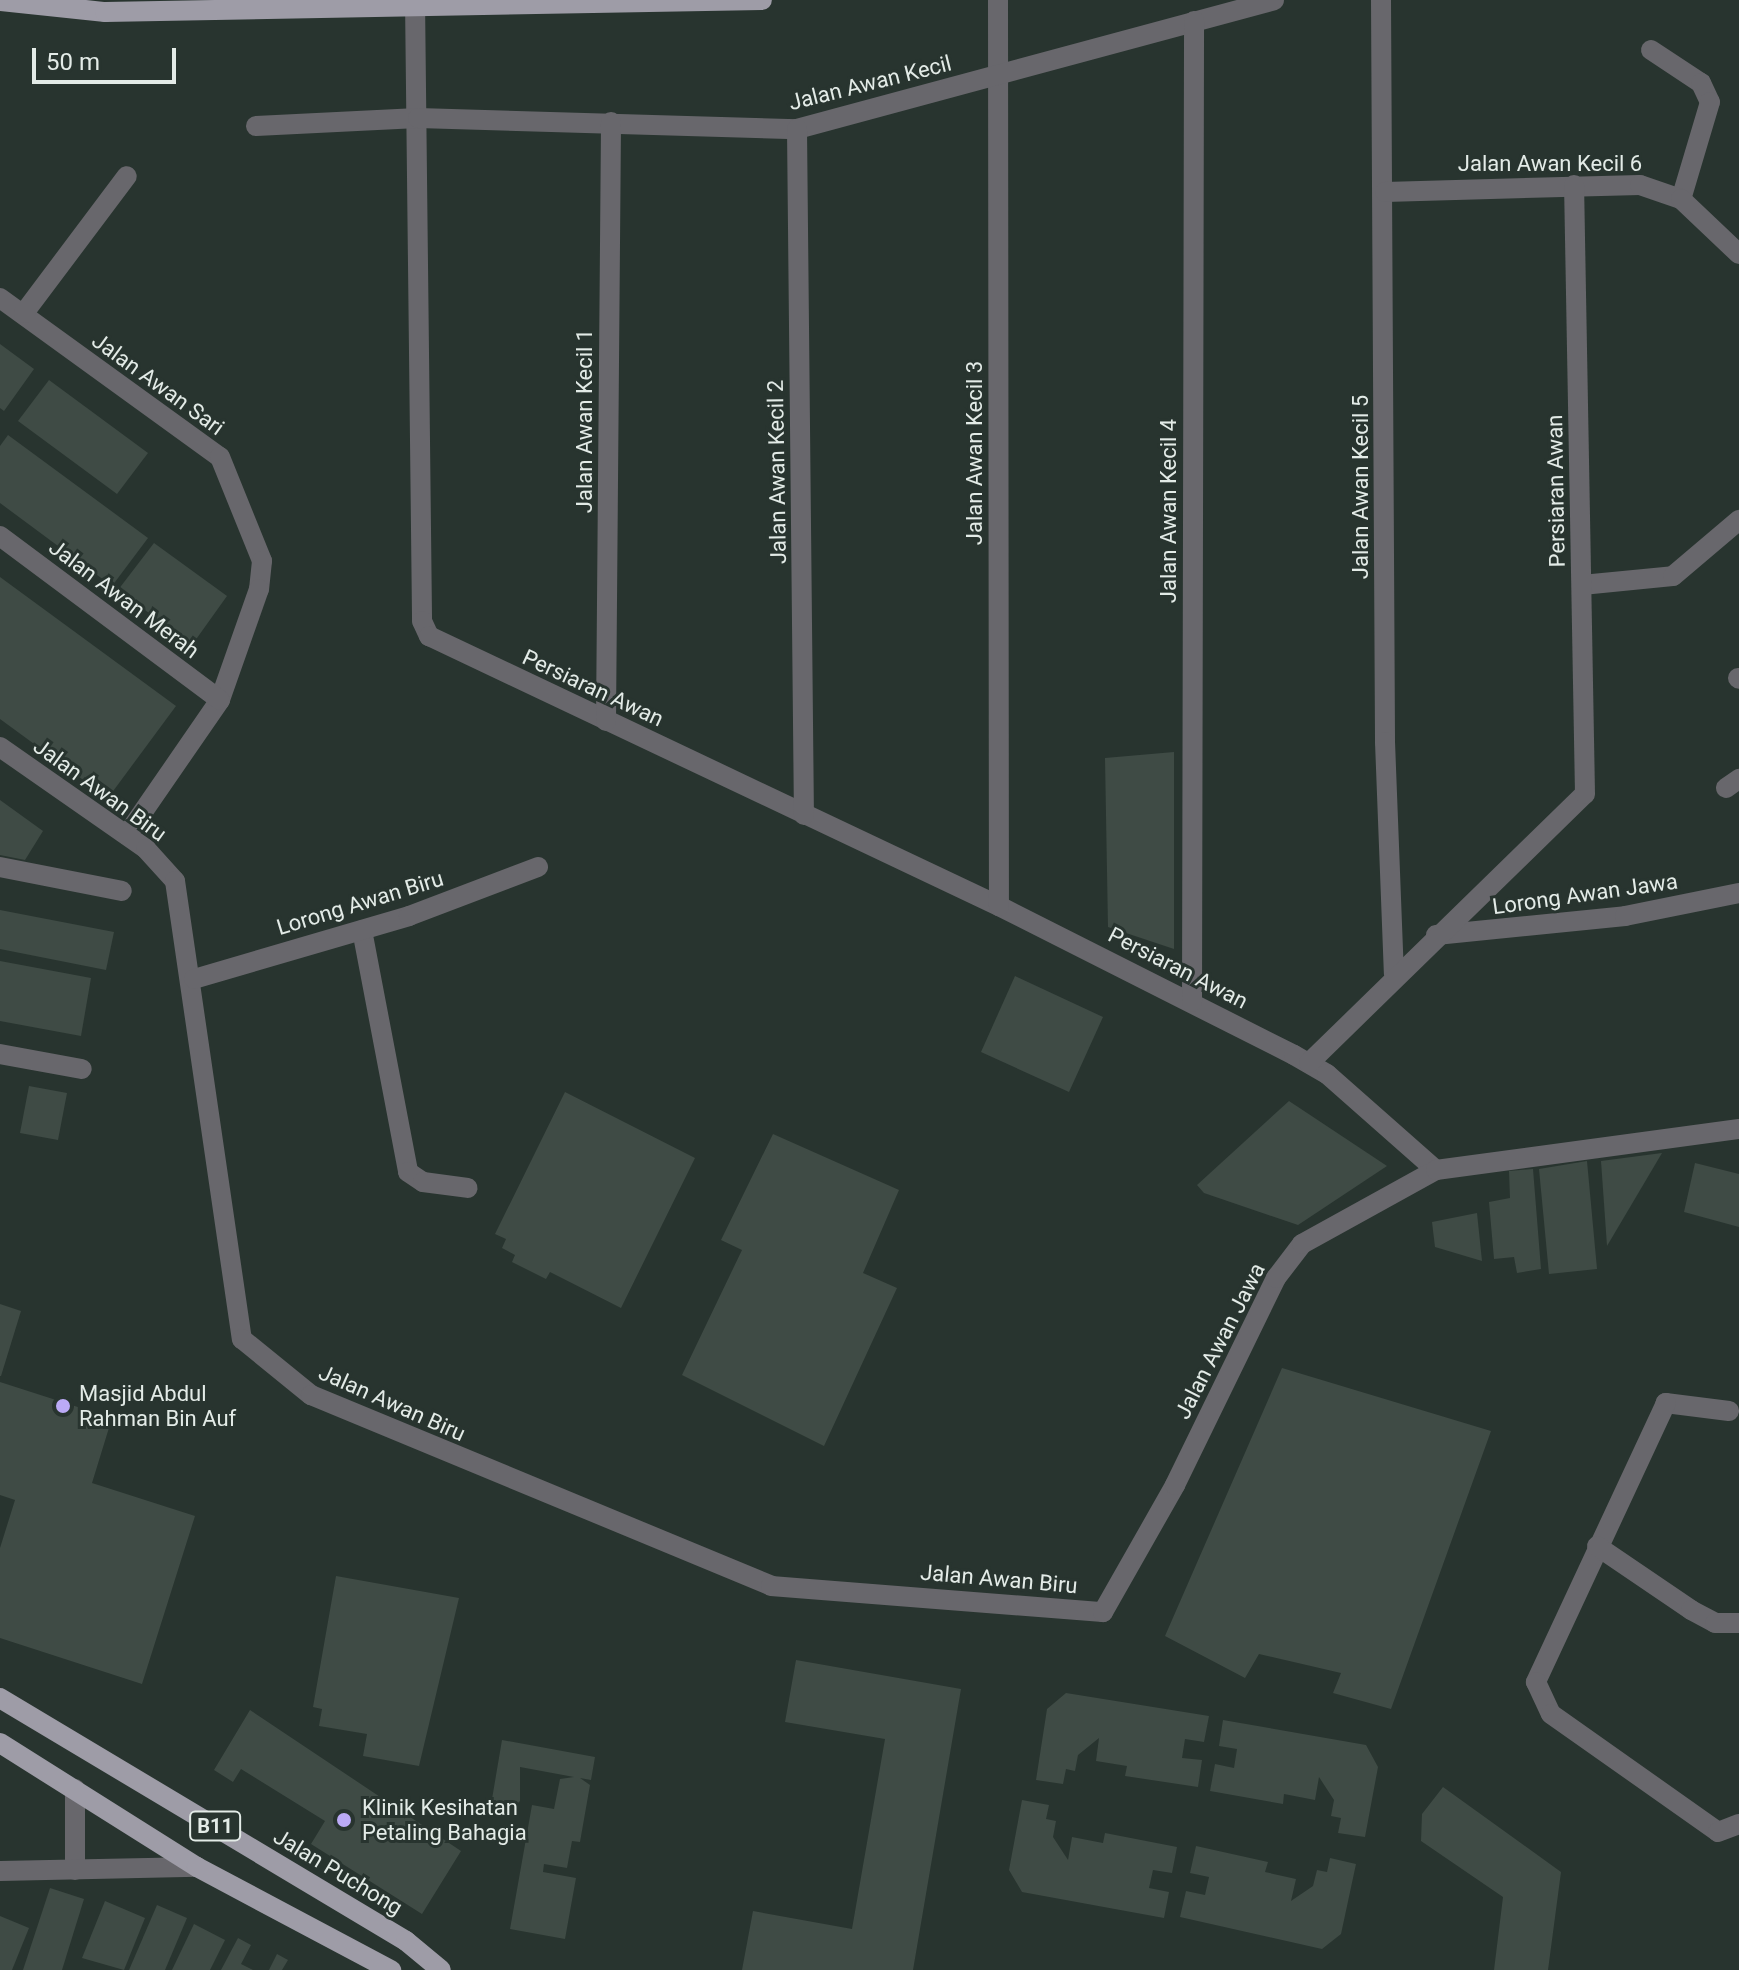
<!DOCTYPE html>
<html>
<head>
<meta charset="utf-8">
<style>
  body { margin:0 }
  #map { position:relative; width:1739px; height:1970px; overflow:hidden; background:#28342f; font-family:Roboto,sans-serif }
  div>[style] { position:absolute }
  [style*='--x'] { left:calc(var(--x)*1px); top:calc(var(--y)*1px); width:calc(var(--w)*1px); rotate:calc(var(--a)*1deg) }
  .building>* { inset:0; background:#3f4b45 }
  .minor>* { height:20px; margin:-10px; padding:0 10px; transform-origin:10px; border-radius:10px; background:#68676c }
  .major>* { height:20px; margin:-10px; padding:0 10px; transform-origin:10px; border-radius:10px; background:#9e9ca7 }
  .dots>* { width:22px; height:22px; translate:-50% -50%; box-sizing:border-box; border:4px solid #28342f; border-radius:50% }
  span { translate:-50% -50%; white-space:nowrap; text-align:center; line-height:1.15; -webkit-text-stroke:6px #28342f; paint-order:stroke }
  .shield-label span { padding:2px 6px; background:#28342f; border:2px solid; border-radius:6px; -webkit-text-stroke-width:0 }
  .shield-label { font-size:20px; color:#e3ebe7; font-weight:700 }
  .street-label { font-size:22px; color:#e3ebe7 }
  .poi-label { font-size:22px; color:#e3ebe7 }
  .left { translate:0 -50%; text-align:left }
  .scale { position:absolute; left:32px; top:48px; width:144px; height:36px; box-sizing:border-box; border:4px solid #e3ebe7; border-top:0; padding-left:10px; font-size:24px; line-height:28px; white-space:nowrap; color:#e3ebe7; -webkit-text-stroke:6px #28342f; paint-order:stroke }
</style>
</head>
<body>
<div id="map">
  <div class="building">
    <div style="clip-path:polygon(0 344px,34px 369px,4px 411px,0 408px)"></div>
    <div style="clip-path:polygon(49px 380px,148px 453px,117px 494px,18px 421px)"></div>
    <div style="clip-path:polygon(8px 435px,148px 538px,112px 586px,0 503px,0 446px)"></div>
    <div style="clip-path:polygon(154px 543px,227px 596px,192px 645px,118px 590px)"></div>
    <div style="clip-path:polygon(0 577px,176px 706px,108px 798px,0 719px)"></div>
    <div style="clip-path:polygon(1174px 752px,1174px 949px,1108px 927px,1105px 758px)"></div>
    <div style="clip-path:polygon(0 800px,43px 831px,25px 860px,0 855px)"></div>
    <div style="clip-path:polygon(0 910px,114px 932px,106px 970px,0 949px)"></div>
    <div style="clip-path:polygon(0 961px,91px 978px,81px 1036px,0 1021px)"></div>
    <div style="clip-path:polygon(1015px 976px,1103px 1017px,1069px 1092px,981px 1052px)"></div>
    <div style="clip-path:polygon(29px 1086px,67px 1093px,58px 1140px,20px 1133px)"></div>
    <div style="clip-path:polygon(565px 1092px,695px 1158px,621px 1308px,550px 1272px,546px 1279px,512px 1262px,515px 1255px,502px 1248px,506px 1239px,495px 1234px)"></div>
    <div style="clip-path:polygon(1289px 1101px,1387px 1166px,1298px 1225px,1204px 1193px,1197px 1185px)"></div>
    <div style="clip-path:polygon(773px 1134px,899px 1190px,863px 1273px,897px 1288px,824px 1446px,682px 1375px,742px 1250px,721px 1240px)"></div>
    <div style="clip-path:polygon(1662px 1153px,1607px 1246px,1601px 1161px)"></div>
    <div style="clip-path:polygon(1587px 1161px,1597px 1269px,1549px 1274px,1539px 1169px)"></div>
    <div style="clip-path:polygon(1695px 1163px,1739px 1174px,1739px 1227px,1684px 1212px)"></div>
    <div style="clip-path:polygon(1533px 1169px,1541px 1269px,1517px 1273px,1514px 1257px,1494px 1259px,1489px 1202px,1510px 1198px,1509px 1171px)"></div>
    <div style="clip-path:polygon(1477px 1213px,1482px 1261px,1435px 1247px,1432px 1222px)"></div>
    <div style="clip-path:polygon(0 1304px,21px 1311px,1px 1376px,0 1376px)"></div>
    <div style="clip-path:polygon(1282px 1368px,1491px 1431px,1391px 1709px,1333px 1693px,1341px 1673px,1259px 1654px,1245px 1678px,1165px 1636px)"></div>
    <div style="clip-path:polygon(0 1382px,112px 1418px,92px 1483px,195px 1516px,142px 1684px,0 1638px,0 1548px,15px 1500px,0 1495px)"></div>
    <div style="clip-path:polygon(336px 1576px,459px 1598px,419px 1766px,363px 1756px,367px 1734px,319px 1726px,322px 1709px,313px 1707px)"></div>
    <div style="clip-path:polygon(796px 1660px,961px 1689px,913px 1970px,742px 1970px,753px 1911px,852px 1929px,885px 1739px,785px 1722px)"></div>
    <div style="clip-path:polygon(1066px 1693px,1209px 1716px,1204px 1742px,1185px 1739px,1182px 1758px,1202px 1760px,1198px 1787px,1125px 1776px,1127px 1766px,1096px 1761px,1099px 1738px,1078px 1755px,1075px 1771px,1066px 1769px,1063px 1784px,1036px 1780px,1047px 1709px)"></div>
    <div style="clip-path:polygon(250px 1710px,461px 1851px,422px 1914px,311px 1844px,325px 1821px,241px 1769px,233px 1782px,214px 1770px)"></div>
    <div style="clip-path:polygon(1223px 1720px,1366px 1745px,1378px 1767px,1365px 1837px,1338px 1833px,1341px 1818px,1331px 1816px,1334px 1800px,1319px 1777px,1315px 1800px,1284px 1794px,1283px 1804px,1210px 1791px,1215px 1764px,1234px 1768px,1237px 1749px,1219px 1746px)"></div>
    <div style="clip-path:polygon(502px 1740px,595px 1757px,591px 1780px,580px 1778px,590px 1785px,580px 1842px,572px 1841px,567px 1868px,544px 1864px,543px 1872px,576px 1878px,565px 1939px,510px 1929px,532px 1805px,554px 1809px,560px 1779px,574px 1777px,520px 1767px,520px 1801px,512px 1809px,491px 1805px)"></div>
    <div style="clip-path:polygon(1443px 1787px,1561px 1872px,1548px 1970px,1494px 1970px,1503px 1897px,1421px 1841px,1422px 1814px)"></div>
    <div style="clip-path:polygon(1022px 1800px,1049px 1805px,1046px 1819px,1056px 1821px,1053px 1837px,1068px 1860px,1072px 1837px,1103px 1843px,1105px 1833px,1177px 1847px,1172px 1873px,1153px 1870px,1149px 1888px,1169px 1892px,1164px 1918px,1022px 1892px,1009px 1870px)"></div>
    <div style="clip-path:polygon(1196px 1846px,1268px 1862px,1265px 1872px,1296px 1879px,1291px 1901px,1313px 1886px,1317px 1870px,1327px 1872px,1330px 1858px,1356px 1864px,1341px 1934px,1322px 1949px,1180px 1917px,1186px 1891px,1205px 1895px,1209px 1877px,1190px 1873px)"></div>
    <div style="clip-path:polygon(50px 1888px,84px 1899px,62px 1970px,23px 1970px)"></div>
    <div style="clip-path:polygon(105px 1901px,145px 1918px,124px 1970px,82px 1958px)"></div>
    <div style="clip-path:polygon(157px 1905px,187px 1918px,165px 1970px,129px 1970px)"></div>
    <div style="clip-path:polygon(0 1916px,29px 1928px,12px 1970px,0 1970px)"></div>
    <div style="clip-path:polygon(194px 1924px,225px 1940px,210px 1970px,172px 1970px)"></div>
    <div style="clip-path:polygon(238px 1938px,251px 1945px,241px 1964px,253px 1970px,221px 1970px)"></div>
    <div style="clip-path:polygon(277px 1954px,288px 1960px,282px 1970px,269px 1970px)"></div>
  </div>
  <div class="minor">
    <div style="--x:415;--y:0;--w:621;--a:89.35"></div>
    <div style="--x:422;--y:621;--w:17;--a:65"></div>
    <div style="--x:429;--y:636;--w:631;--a:25.35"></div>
    <div style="--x:999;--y:906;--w:330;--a:26.8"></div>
    <div style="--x:1294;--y:1055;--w:38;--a:30"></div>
    <div style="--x:1327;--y:1074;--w:145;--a:41.4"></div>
    <div style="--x:998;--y:0;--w:906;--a:89.94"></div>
    <div style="--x:1381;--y:0;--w:742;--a:89.69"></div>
    <div style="--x:1385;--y:742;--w:232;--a:87.8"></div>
    <div style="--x:1651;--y:50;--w:60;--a:33.4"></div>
    <div style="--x:1701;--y:83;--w:21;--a:65"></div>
    <div style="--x:1710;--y:102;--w:101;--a:106.6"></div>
    <div style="--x:256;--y:126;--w:162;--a:-2.8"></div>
    <div style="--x:418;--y:118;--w:379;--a:1.7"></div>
    <div style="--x:797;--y:129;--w:494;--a:-15.1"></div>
    <div style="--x:797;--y:129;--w:686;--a:89.42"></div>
    <div style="--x:1385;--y:192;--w:255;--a:-1.6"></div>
    <div style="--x:1640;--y:185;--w:43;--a:18.9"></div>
    <div style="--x:1681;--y:199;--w:80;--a:43.5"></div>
    <div style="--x:0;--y:298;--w:271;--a:35.9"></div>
    <div style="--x:220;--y:457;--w:112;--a:68"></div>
    <div style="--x:262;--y:561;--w:28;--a:96"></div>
    <div style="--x:259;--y:589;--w:118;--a:109.4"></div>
    <div style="--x:220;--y:700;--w:164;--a:124.6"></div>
    <div style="--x:24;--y:313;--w:171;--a:-53.1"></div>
    <div style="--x:0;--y:536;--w:274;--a:36.7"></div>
    <div style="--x:1582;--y:585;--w:91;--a:-5.6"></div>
    <div style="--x:1673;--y:576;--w:87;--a:-40.3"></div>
    <div style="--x:1738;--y:678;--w:1;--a:45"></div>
    <div style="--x:606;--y:721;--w:599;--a:-89.52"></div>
    <div style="--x:0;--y:747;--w:178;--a:34.9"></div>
    <div style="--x:146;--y:849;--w:43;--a:47.8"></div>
    <div style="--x:175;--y:881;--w:463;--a:81.7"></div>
    <div style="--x:242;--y:1339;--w:89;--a:39.1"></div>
    <div style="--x:311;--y:1395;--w:498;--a:22.5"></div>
    <div style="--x:771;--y:1586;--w:333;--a:4.5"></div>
    <div style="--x:1103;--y:1612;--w:146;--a:-60.4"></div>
    <div style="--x:1175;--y:1485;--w:230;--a:-64"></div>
    <div style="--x:1276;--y:1278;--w:43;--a:-52.6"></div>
    <div style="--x:1302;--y:1244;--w:153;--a:-28.9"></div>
    <div style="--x:1436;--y:1170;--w:306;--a:-7.7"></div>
    <div style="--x:1726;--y:788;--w:16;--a:-35"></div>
    <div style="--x:0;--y:867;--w:124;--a:11.1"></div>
    <div style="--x:362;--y:930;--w:246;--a:79.2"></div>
    <div style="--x:408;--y:1172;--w:18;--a:34"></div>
    <div style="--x:423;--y:1182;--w:45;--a:7.6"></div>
    <div style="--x:1436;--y:935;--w:190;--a:-5.7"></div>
    <div style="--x:1625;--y:916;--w:116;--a:-11.4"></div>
    <div style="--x:194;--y:979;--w:224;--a:-16.3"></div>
    <div style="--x:409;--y:916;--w:138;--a:-20.8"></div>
    <div style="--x:1192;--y:1002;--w:981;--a:-89.88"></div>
    <div style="--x:0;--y:1054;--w:83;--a:10.4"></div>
    <div style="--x:1309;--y:1063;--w:385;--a:-44.3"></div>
    <div style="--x:1585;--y:794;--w:609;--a:-91.03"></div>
    <div style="--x:1729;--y:1411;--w:64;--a:-172.8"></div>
    <div style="--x:1666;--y:1403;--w:308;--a:115"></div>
    <div style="--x:1536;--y:1682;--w:35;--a:65"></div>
    <div style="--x:1551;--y:1714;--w:204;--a:35.2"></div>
    <div style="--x:1718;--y:1832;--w:22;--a:-21"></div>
    <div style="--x:1597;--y:1546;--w:114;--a:34.2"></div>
    <div style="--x:1691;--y:1610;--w:27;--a:28"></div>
    <div style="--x:1715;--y:1623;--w:24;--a:0"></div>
    <div style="--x:75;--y:1870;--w:81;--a:-90"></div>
    <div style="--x:0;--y:1871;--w:197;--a:-1.2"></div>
  </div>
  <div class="major">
    <div style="--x:0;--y:1;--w:106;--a:6"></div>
    <div style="--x:105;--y:12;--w:657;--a:-1.05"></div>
    <div style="--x:0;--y:1698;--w:473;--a:30.9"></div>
    <div style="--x:406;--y:1941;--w:45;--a:39.6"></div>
    <div style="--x:0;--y:1743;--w:233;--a:32.2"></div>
    <div style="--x:197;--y:1867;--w:220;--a:28"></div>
  </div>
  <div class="dots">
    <div style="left:63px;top:1406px;background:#bbaaf6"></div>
    <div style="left:344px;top:1820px;background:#bbaaf6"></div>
  </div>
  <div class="shield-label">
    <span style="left:215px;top:1826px">B11</span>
  </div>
  <div class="street-label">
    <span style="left:870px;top:83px;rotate:-14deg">Jalan Awan Kecil</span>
    <span style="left:1550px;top:164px">Jalan Awan Kecil 6</span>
    <span style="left:158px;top:384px;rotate:36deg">Jalan Awan Sari</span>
    <span style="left:585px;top:421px;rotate:-90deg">Jalan Awan Kecil 1</span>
    <span style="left:975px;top:453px;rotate:-90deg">Jalan Awan Kecil 3</span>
    <span style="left:777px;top:472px;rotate:-91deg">Jalan Awan Kecil 2</span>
    <span style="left:1361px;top:487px;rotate:-90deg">Jalan Awan Kecil 5</span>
    <span style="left:1556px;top:491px;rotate:-91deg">Persiaran Awan</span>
    <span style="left:1169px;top:511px;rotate:-90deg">Jalan Awan Kecil 4</span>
    <span style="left:124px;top:599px;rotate:37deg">Jalan Awan Merah</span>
    <span style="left:593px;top:688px;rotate:25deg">Persiaran Awan</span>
    <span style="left:100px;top:790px;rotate:36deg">Jalan Awan Biru</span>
    <span style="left:1585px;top:894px;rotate:-8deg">Lorong Awan Jawa</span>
    <span style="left:360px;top:903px;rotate:-17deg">Lorong Awan Biru</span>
    <span style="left:1178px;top:968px;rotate:27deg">Persiaran Awan</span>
    <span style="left:1220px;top:1341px;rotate:-63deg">Jalan Awan Jawa</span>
    <span style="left:392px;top:1403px;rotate:24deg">Jalan Awan Biru</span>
    <span style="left:999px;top:1579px;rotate:5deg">Jalan Awan Biru</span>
    <span style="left:338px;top:1872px;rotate:31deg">Jalan Puchong</span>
  </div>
  <div class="poi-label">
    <span class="left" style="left:79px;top:1406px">Masjid Abdul<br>Rahman Bin Auf</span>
    <span class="left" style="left:362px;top:1820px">Klinik Kesihatan<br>Petaling Bahagia</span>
  </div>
  <div class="scale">50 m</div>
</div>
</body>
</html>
